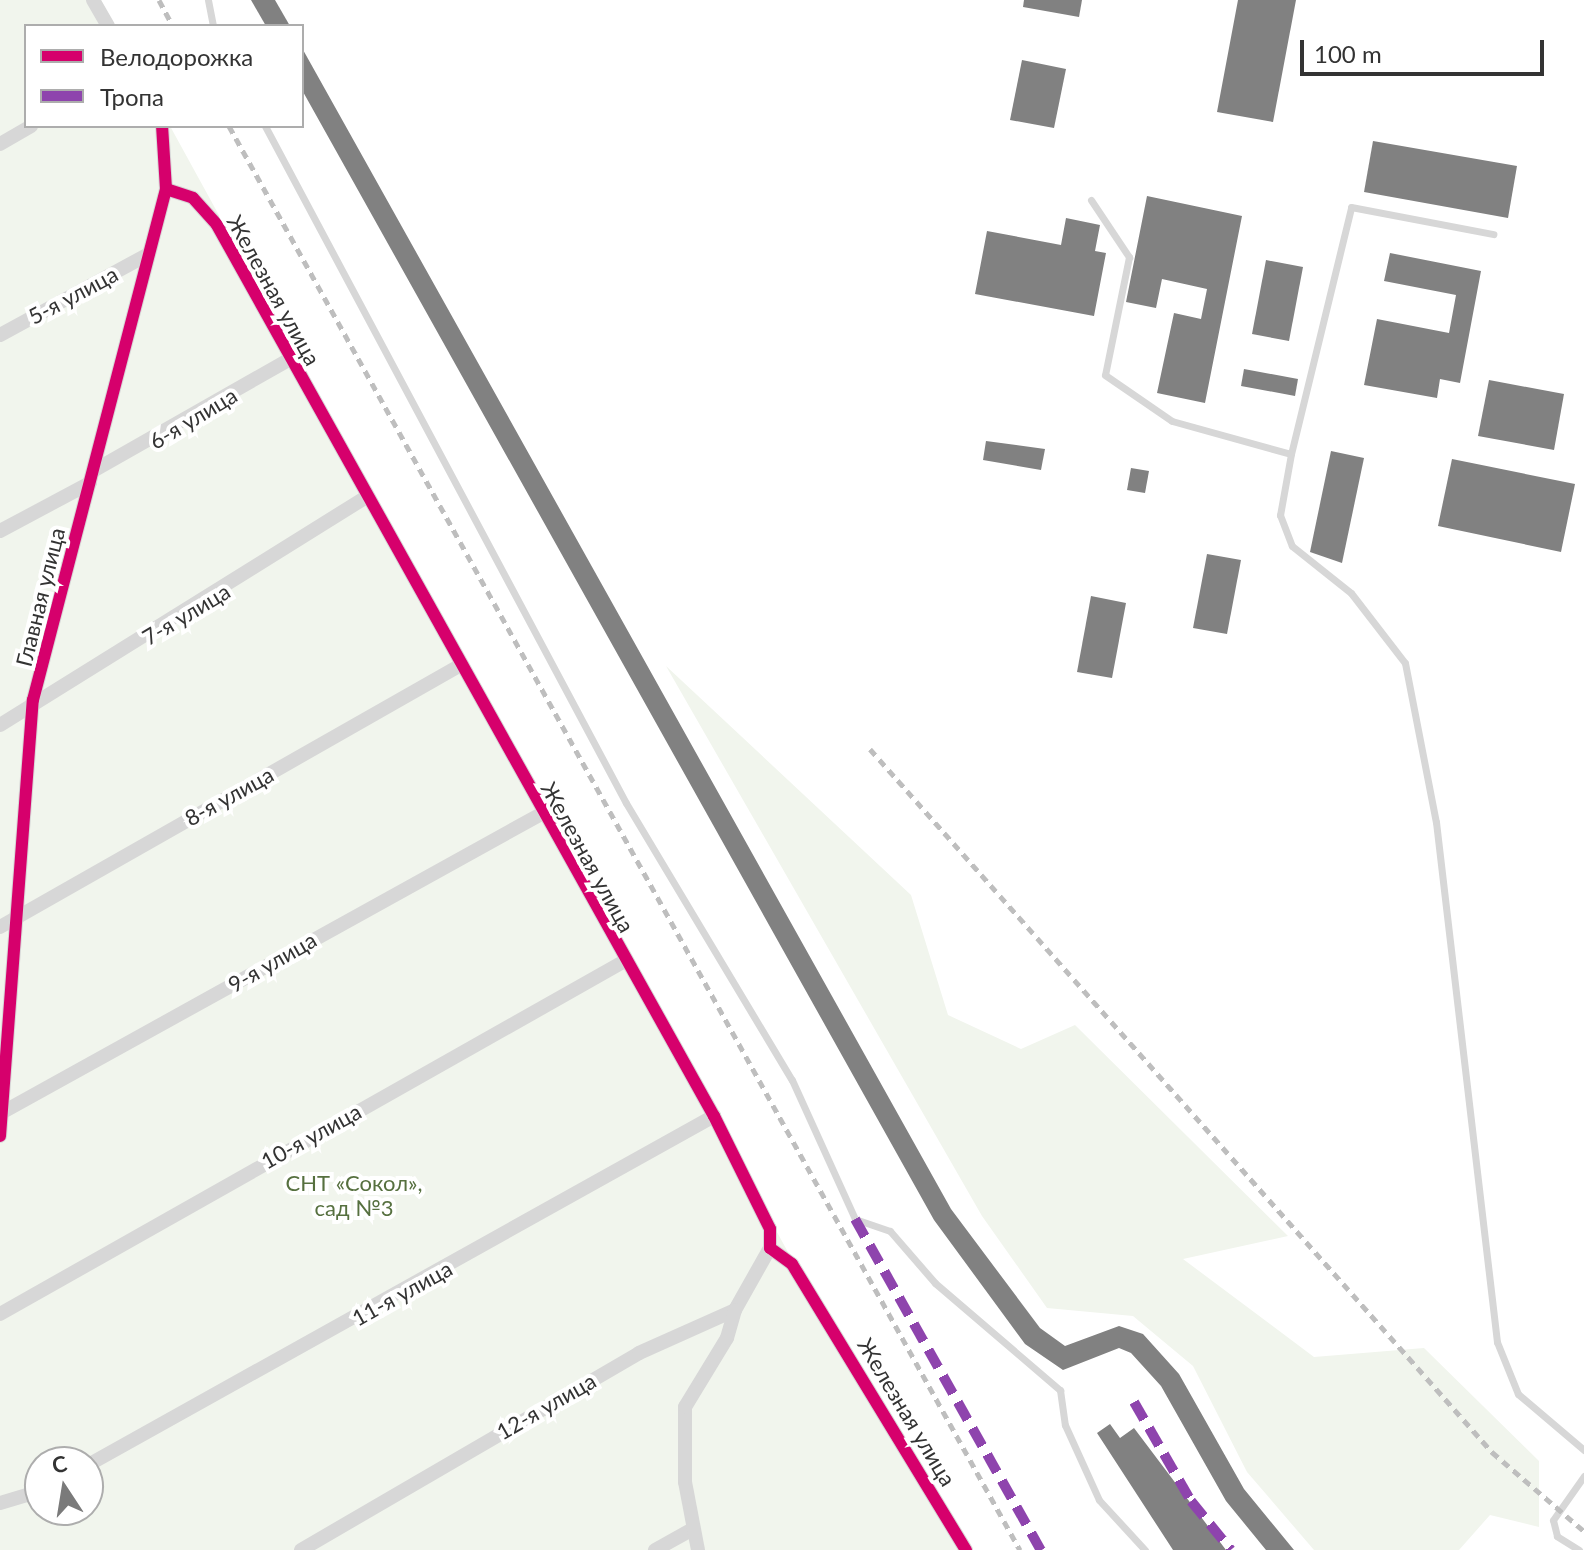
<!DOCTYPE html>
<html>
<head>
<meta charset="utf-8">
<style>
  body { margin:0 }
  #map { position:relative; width:1584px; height:1550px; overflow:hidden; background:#fff; font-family:Lato,sans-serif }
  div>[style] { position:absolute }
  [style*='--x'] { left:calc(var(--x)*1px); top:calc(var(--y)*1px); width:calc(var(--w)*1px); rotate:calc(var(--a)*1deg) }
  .green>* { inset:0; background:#f1f5ed }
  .building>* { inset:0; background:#818181 }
  .lane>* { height:7px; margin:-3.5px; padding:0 3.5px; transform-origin:3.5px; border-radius:3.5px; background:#d7d7d7 }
  .street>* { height:14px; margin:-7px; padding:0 7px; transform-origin:7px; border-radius:7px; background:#d7d7d7 }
  .rail>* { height:5px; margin-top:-2.5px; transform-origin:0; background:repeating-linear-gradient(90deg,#bebebe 0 8px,transparent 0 14px) }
  .quiet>* { height:10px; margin-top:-5px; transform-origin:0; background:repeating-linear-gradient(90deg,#8e44ad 0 20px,transparent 0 30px) }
  .cycleway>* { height:12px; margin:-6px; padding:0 6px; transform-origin:6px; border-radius:6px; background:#d6006c }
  span { translate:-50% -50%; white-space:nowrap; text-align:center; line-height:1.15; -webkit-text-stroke:8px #fff; paint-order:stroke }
  .street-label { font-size:22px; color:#333 }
  .park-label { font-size:22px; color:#56703f }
  .legend { position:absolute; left:24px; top:24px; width:280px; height:104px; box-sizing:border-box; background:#fff; border:2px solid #adadad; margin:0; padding:10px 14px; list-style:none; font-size:24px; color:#333 }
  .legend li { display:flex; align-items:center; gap:16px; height:40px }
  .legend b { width:40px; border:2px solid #adadad }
  .north { position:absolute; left:24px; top:1446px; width:80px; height:80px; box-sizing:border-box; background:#fff; border:2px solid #adadad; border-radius:50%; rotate:348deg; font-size:22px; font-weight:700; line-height:32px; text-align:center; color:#333 }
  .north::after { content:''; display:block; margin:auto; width:28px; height:36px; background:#7a7a7a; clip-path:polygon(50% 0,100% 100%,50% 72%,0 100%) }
  .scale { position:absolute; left:1300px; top:40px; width:244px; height:36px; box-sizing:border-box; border:4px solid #333; border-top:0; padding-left:10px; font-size:24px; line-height:28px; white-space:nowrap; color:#333; -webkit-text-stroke:6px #fff; paint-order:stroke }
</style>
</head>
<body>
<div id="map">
  <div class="green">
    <div style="clip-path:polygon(evenodd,0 0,101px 0,115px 26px,26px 26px,26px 126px,170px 126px,879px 1418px,965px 1550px,0 1550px,0 0,40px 1462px,88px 1462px,88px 1510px,40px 1510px,40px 1462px)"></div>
    <div style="clip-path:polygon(666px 666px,911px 895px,948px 1015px,1021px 1049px,1075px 1025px,1288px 1236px,1183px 1259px,1314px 1357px,1424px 1348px,1539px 1461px,1539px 1527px,1490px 1515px,1459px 1550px,1314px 1550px,1247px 1472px,1193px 1366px,1133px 1316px,1047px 1308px,982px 1216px)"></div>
  </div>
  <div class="building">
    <div style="clip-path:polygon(251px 0,275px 0,290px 26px,266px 26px)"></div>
    <div style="clip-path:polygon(1024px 0,1082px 0,1079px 17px,1023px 7px)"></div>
    <div style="clip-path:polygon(1238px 0,1296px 0,1273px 122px,1217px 112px)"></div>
    <div style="clip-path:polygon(302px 48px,951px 1209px,1040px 1328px,1065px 1346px,1119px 1326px,1143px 1334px,1179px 1374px,1244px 1489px,1294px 1550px,1266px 1550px,1226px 1501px,1161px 1386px,1131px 1353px,1119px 1348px,1063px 1370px,1025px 1344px,934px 1220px,302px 90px)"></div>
    <div style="clip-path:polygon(1022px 60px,1066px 69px,1054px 128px,1010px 120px)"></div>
    <div style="clip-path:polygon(1373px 141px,1517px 166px,1508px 218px,1364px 192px)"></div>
    <div style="clip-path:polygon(1147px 196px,1242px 216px,1205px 403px,1157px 393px,1174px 313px,1201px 319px,1207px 289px,1162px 279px,1156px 308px,1126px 302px)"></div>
    <div style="clip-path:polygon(1066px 218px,1100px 225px,1095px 251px,1106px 253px,1094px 316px,975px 294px,987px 231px,1061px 245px)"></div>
    <div style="clip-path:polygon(1390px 253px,1481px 271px,1460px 383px,1440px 379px,1437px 398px,1364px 385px,1377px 319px,1449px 333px,1456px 295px,1384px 281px)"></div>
    <div style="clip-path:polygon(1266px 260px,1303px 267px,1289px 341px,1252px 334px)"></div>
    <div style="clip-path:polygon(1244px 369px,1298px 379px,1295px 396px,1241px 386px)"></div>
    <div style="clip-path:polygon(1489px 380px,1564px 394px,1554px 450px,1478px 436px)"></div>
    <div style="clip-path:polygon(986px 441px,1045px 449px,1041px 470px,983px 460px)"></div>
    <div style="clip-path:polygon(1331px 451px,1364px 458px,1342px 563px,1310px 552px)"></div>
    <div style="clip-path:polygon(1452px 459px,1575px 484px,1561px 552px,1438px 526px)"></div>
    <div style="clip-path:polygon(1131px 468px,1149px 471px,1145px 493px,1127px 490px)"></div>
    <div style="clip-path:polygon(1207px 554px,1241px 560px,1227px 634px,1193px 628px)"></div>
    <div style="clip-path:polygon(1091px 596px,1126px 603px,1112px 678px,1077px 672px)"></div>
    <div style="clip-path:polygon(1110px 1424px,1120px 1438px,1134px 1428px,1226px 1550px,1173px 1550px,1097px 1433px)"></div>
  </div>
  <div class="lane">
    <div style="--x:208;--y:0;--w:26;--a:79"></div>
    <div style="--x:265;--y:126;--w:767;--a:61.93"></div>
    <div style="--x:626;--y:803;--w:323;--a:59.1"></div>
    <div style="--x:792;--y:1080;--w:153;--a:65.6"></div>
    <div style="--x:855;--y:1219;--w:37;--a:19"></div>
    <div style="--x:890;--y:1231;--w:69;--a:49.1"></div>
    <div style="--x:935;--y:1283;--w:165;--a:40.6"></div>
    <div style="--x:1060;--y:1390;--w:35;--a:82"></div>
    <div style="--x:1065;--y:1425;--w:82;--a:65.6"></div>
    <div style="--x:1099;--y:1500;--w:68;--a:47.4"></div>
    <div style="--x:1091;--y:200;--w:69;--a:56.3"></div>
    <div style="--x:1129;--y:257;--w:120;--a:101.5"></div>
    <div style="--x:1105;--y:375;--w:81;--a:34.5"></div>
    <div style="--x:1172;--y:421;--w:123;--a:15.5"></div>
    <div style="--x:1291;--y:454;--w:62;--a:100.2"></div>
    <div style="--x:1280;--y:515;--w:33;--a:69"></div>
    <div style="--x:1292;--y:546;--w:75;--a:38.5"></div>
    <div style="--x:1351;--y:593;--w:88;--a:52.4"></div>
    <div style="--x:1405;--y:663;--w:162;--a:79"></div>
    <div style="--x:1436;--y:822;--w:524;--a:83.31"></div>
    <div style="--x:1497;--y:1342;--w:56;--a:68"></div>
    <div style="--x:1518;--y:1394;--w:87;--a:40.3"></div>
    <div style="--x:1291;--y:454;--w:254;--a:-76.3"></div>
    <div style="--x:1351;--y:207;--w:145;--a:10.8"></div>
    <div style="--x:1579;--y:1550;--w:26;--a:-148"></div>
    <div style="--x:1557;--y:1536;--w:16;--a:-104"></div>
    <div style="--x:1553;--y:1520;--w:54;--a:-54.8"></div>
  </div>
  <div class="street">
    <div style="--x:93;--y:0;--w:30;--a:60"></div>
    <div style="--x:0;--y:144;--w:36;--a:-30"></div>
    <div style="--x:166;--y:189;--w:28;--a:18"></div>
    <div style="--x:193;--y:198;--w:36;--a:48"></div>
    <div style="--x:217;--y:225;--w:1020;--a:60.85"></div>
    <div style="--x:714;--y:1116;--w:126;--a:63.6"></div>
    <div style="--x:770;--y:1229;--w:19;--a:90"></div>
    <div style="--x:770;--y:1248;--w:27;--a:36"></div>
    <div style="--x:792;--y:1264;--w:335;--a:58.7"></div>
    <div style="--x:0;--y:335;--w:167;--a:-28.6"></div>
    <div style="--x:93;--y:471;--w:227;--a:-29.6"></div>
    <div style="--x:0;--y:531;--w:102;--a:-28.1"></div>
    <div style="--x:0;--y:725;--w:433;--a:-31.9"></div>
    <div style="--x:0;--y:927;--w:528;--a:-29.62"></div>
    <div style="--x:3;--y:1112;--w:615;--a:-28.98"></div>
    <div style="--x:0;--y:1136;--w:437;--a:-85.7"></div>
    <div style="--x:33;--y:700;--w:528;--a:-75.41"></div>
    <div style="--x:166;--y:189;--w:63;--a:-93.6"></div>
    <div style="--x:0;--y:1314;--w:716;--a:-29.47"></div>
    <div style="--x:88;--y:1465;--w:717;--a:-29.14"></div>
    <div style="--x:0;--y:1503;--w:42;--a:-16.7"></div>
    <div style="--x:301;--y:1550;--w:391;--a:-30.2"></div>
    <div style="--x:639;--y:1353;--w:105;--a:-24.1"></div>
    <div style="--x:735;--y:1310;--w:71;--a:-60.6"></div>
    <div style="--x:655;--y:1550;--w:41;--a:-29.1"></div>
    <div style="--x:698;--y:1550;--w:69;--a:-100.8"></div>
    <div style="--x:685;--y:1482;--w:75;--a:-90"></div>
    <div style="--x:685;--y:1407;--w:81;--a:-58.7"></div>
    <div style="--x:727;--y:1338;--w:29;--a:-74"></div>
  </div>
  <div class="rail">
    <div style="--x:159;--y:0;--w:30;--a:62"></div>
    <div style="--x:229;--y:126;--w:1629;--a:60.95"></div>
    <div style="--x:870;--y:749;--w:939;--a:48.5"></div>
    <div style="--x:1492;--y:1452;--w:121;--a:40.7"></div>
  </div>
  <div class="quiet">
    <div style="--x:855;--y:1219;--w:380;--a:60.7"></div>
    <div style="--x:1134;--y:1402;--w:114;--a:60.1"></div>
    <div style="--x:1191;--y:1501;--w:63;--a:50.8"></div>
  </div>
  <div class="cycleway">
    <div style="--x:166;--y:189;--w:28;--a:18"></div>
    <div style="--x:193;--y:198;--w:36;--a:48"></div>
    <div style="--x:217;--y:225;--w:1020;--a:60.85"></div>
    <div style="--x:714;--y:1116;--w:126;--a:63.6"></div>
    <div style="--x:770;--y:1229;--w:19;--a:90"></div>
    <div style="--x:770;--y:1248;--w:27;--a:36"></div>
    <div style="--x:792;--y:1264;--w:335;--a:58.7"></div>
    <div style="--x:0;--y:1136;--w:437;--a:-85.7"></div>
    <div style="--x:33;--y:700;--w:528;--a:-75.41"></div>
    <div style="--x:166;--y:189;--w:63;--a:-93.6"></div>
  </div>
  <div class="street-label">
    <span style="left:274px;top:290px;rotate:61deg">Железная улица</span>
    <span style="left:73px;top:295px;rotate:-28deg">5-я улица</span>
    <span style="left:193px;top:418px;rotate:-31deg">6-я улица</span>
    <span style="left:40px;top:597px;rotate:-76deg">Главная улица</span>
    <span style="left:186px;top:614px;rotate:-31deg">7-я улица</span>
    <span style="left:229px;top:796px;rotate:-29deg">8-я улица</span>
    <span style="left:588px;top:857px;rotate:61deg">Железная улица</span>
    <span style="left:272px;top:962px;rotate:-30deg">9-я улица</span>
    <span style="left:311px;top:1136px;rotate:-29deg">10-я улица</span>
    <span style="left:402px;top:1293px;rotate:-29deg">11-я улица</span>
    <span style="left:546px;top:1406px;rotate:-30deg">12-я улица</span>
    <span style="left:907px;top:1412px;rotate:59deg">Железная улица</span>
  </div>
  <div class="park-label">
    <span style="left:354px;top:1195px">СНТ «Сокол»,<br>сад №3</span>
  </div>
  <ul class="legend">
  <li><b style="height:10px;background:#d6006c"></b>Велодорожка</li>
  <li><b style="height:10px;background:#8e44ad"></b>Тропа</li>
  </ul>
  <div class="north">С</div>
  <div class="scale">100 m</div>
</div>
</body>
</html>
